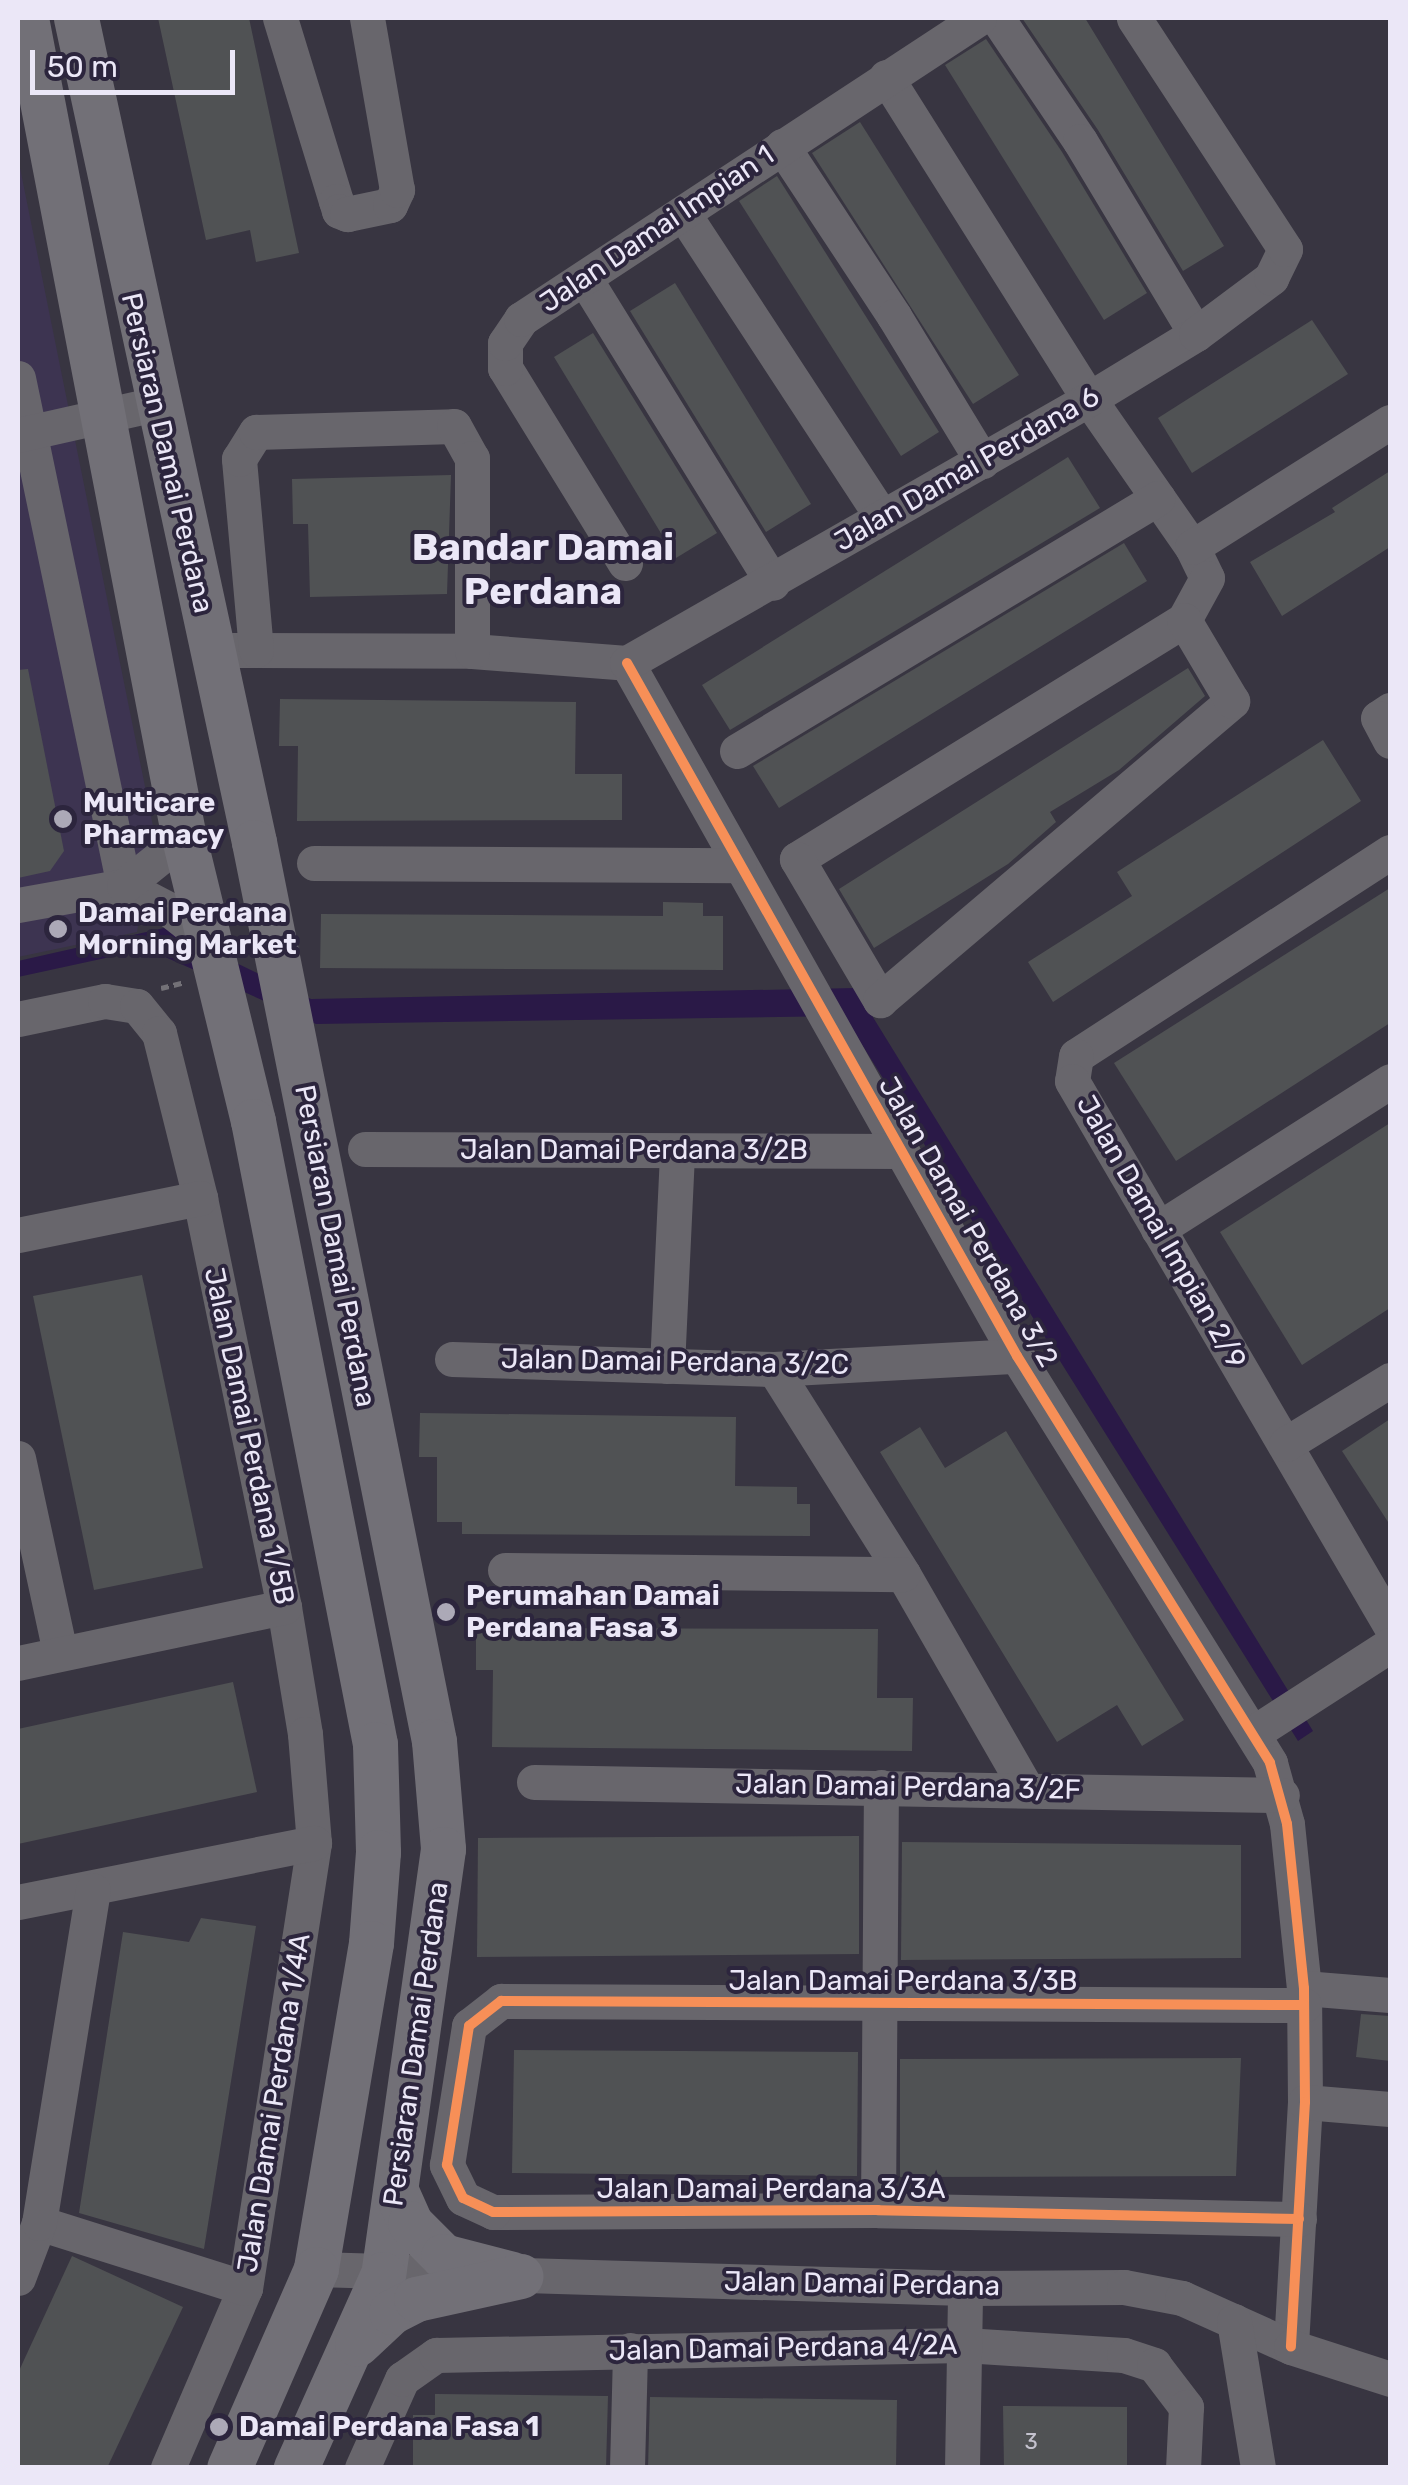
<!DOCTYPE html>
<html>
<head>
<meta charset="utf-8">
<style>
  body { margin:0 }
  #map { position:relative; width:1408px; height:2485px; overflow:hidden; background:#383541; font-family:Rubik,sans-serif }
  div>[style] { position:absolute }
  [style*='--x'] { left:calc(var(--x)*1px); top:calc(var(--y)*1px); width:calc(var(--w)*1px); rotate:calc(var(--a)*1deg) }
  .built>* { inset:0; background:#3d3451 }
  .water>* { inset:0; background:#2a1947 }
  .building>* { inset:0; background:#505254 }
  .path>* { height:5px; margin-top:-2.5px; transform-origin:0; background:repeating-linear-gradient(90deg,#737177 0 8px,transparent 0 13px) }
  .minor>* { height:35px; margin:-17.5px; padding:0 17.5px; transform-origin:17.5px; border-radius:17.5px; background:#68666c }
  .major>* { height:45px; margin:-22.5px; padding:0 22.5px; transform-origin:22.5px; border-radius:22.5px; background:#727077 }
  .cycleway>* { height:10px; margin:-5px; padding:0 5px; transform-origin:5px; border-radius:5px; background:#f78f57 }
  .dots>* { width:28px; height:28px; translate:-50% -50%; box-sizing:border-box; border:5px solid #2c253d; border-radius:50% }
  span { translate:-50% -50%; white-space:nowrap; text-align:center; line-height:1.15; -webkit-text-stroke:8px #2c253d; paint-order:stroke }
  .number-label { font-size:22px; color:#c4c2ce }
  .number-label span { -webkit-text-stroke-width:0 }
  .street-label { font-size:28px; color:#ebe7f7 }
  .poi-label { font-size:28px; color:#ebe7f7; font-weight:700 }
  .left { translate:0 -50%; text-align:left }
  .district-label { font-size:38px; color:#ebe7f7; font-weight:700 }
  .frame { position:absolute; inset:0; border:20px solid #ebe7f7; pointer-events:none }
  .scale { position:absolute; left:30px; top:50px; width:205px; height:45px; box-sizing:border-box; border:5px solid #ebe7f7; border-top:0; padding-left:12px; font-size:30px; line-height:35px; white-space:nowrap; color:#ebe7f7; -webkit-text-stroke:8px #2c253d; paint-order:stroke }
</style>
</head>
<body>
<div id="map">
  <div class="built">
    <div style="clip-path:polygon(18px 158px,154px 831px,137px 932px,18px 957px)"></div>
  </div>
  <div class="water">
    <div style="clip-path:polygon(164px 928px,311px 999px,855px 988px,1313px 1731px,1298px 1741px,844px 1016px,316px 1024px,147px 949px,18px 977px,18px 961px)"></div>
  </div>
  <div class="building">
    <div style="clip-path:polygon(158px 18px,249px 18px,299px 253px,256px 262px,250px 230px,206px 240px)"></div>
    <div style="clip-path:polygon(1022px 18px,1085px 18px,1224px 246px,1183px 271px,1098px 130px)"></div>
    <div style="clip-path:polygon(986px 39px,1062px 152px,1147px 293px,1104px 320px,945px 65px)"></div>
    <div style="clip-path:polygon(860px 122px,1019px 375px,973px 404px,812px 153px)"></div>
    <div style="clip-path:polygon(777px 176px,939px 432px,901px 456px,739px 201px)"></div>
    <div style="clip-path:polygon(675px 283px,811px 504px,766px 532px,630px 311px)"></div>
    <div style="clip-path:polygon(1312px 320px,1348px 374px,1192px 473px,1158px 418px)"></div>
    <div style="clip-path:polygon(593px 333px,717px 533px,676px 558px,554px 357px)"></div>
    <div style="clip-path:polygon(1068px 457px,1100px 508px,730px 730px,702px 685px)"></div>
    <div style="clip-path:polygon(1390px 471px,1390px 547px,1282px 616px,1250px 562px,1335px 512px,1332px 508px)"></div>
    <div style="clip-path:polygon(451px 475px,447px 594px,310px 597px,308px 524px,293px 524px,292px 479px)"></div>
    <div style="clip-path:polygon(1124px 543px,1147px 581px,779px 808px,753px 766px)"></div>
    <div style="clip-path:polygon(1188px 668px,1205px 696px,1119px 770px,1050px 812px,1056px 822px,1008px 864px,874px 948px,839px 889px)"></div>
    <div style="clip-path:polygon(28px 669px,64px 851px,50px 871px,18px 878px,18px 670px)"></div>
    <div style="clip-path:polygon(280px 699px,576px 702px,575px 774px,622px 774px,622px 820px,297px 821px,298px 746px,279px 746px)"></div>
    <div style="clip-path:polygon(1323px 740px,1361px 801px,1053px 1002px,1028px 962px,1132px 896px,1117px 872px)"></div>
    <div style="clip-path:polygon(1390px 888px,1390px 1023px,1176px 1161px,1114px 1063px)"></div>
    <div style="clip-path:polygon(663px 902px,703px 903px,703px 916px,723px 916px,723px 970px,320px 968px,321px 914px,663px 916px)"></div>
    <div style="clip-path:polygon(1390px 1123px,1390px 1308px,1302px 1365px,1220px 1232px)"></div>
    <div style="clip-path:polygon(142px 1275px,203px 1568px,94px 1590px,33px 1296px)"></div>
    <div style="clip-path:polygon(420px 1413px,736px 1417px,735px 1486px,797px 1487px,797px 1504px,810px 1504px,810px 1536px,462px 1534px,462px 1522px,437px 1522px,437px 1457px,419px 1457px)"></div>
    <div style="clip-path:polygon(1390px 1419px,1390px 1525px,1342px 1451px)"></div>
    <div style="clip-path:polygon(920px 1427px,945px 1468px,1006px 1431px,1184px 1720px,1142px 1746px,1117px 1705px,1057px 1742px,880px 1452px)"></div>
    <div style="clip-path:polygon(476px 1628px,878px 1629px,877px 1698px,913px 1698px,912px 1751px,492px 1747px,493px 1670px,476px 1670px)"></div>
    <div style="clip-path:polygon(233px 1682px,257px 1792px,18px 1844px,18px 1729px)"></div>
    <div style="clip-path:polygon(859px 1836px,859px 1954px,477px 1957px,478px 1838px)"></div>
    <div style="clip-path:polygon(902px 1842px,1241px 1845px,1241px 1958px,901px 1960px)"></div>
    <div style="clip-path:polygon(201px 1918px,256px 1926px,204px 2249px,79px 2213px,123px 1932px,189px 1942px)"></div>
    <div style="clip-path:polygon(1361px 2014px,1390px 2016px,1390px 2061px,1356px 2057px)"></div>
    <div style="clip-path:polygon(514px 2050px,858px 2052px,857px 2176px,512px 2173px)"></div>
    <div style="clip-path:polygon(1241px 2058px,1236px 2176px,900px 2177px,900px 2059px)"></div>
    <div style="clip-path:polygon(72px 2256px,183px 2307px,107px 2468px,18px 2468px,18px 2373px)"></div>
    <div style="clip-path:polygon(435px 2394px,608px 2396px,606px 2468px,413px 2468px,413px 2415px,435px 2415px)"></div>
    <div style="clip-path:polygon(650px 2397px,897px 2400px,896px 2468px,648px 2468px)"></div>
    <div style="clip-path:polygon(1003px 2406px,1127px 2407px,1127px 2468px,1004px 2468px)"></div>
  </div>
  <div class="path">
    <div style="--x:161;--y:988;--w:25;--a:-14"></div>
  </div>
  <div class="minor">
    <div style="--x:280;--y:18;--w:191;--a:73"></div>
    <div style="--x:336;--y:201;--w:10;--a:73"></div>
    <div style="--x:339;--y:211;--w:9;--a:21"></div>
    <div style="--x:347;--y:214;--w:44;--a:-11.8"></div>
    <div style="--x:390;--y:205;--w:17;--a:-65"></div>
    <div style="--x:397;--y:190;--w:175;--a:-99.9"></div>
    <div style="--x:997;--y:18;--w:148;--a:56"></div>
    <div style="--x:1080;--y:141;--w:225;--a:59"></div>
    <div style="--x:886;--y:77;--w:381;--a:57.8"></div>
    <div style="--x:1089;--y:399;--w:180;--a:55.2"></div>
    <div style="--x:1192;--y:547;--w:34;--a:64"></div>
    <div style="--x:1207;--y:578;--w:48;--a:118.7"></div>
    <div style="--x:1184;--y:620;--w:455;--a:148.3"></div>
    <div style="--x:797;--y:859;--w:164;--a:59.5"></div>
    <div style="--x:880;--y:1000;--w:462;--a:-40.3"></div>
    <div style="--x:1232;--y:701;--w:94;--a:-120.7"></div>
    <div style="--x:782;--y:146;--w:204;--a:56.6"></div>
    <div style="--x:894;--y:316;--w:170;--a:58.7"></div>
    <div style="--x:683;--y:213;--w:363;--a:56.8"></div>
    <div style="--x:585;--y:279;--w:357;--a:58.3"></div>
    <div style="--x:18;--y:378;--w:519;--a:78.21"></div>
    <div style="--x:18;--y:435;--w:141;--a:-12.7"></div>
    <div style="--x:1192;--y:547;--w:234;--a:-32.3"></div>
    <div style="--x:625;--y:563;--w:229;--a:-121.6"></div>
    <div style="--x:505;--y:368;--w:25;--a:-90"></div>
    <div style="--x:505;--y:343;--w:29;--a:-56"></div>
    <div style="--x:521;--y:319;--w:548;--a:-33.31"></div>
    <div style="--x:233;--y:650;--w:239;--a:0.2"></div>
    <div style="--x:472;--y:651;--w:155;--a:4.4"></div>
    <div style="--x:256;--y:650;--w:192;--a:-95.1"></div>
    <div style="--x:239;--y:459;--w:32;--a:-58"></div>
    <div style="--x:256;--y:432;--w:198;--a:-1.7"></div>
    <div style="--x:454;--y:426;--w:37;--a:61"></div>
    <div style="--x:472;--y:458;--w:193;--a:90"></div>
    <div style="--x:627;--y:663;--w:795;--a:60.63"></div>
    <div style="--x:1017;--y:1356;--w:479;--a:58.1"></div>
    <div style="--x:1270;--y:1763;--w:63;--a:74.4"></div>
    <div style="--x:1287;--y:1824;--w:165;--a:84.1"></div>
    <div style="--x:1304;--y:1988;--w:114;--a:89.5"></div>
    <div style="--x:1305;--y:2102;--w:245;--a:93.3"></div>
    <div style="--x:627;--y:663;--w:532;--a:-29.74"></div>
    <div style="--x:1089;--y:399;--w:125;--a:-31.3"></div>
    <div style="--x:1196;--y:334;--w:94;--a:-36.7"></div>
    <div style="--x:1271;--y:278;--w:32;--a:-64"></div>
    <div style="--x:1285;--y:249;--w:276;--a:-123.2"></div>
    <div style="--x:1390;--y:710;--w:14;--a:146"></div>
    <div style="--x:1378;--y:718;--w:26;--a:62"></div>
    <div style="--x:737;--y:751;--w:491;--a:-31"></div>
    <div style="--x:1390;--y:852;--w:374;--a:147"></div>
    <div style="--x:1076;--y:1056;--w:25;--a:99"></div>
    <div style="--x:1072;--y:1081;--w:630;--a:59.69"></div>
    <div style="--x:314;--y:863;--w:425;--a:0.3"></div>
    <div style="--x:124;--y:886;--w:52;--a:27.6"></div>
    <div style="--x:170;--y:910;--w:50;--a:38.5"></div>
    <div style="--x:18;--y:905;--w:108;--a:-10.2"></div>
    <div style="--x:124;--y:886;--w:77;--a:-38.7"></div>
    <div style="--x:18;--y:1019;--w:89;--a:-11.7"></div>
    <div style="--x:105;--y:1001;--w:32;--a:9"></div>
    <div style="--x:137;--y:1006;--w:35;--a:51"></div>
    <div style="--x:159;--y:1033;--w:170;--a:76"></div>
    <div style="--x:200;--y:1198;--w:418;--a:78.4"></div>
    <div style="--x:284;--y:1607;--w:129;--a:80.6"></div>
    <div style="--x:305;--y:1734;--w:109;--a:85.3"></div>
    <div style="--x:314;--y:1843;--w:450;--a:98.8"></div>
    <div style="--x:245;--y:2288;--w:196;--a:113.2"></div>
    <div style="--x:365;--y:1149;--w:537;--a:0.21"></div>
    <div style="--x:1158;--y:1229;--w:275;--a:-32.5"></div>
    <div style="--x:18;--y:1235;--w:186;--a:-11.5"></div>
    <div style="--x:452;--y:1359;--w:322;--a:1.8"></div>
    <div style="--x:774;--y:1369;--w:243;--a:-3.1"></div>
    <div style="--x:667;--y:1366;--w:215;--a:-87.3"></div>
    <div style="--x:774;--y:1369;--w:242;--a:57.8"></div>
    <div style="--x:903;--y:1574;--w:247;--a:60.1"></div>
    <div style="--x:1286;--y:1444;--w:122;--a:-31.6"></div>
    <div style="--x:18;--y:1458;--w:199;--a:77.8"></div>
    <div style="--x:505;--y:1570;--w:398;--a:0.6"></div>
    <div style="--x:18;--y:1663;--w:272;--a:-11.9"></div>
    <div style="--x:1255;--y:1732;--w:161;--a:-32.8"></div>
    <div style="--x:534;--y:1782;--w:748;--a:1"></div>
    <div style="--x:18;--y:1902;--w:302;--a:-11.3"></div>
    <div style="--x:1304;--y:1988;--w:86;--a:4.7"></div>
    <div style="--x:1305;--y:2102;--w:85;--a:4.7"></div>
    <div style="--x:878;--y:2210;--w:423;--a:-89.6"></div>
    <div style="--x:1299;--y:2219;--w:421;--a:-178.8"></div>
    <div style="--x:878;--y:2210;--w:385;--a:179.7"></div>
    <div style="--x:493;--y:2212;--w:33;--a:-155"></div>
    <div style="--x:463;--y:2198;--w:37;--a:-116"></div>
    <div style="--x:447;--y:2165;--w:141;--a:-81"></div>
    <div style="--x:469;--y:2026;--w:41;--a:-38"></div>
    <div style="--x:501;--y:2001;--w:803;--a:0.29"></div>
    <div style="--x:39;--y:2223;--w:216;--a:17.5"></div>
    <div style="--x:316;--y:2269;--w:649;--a:1.68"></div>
    <div style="--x:965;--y:2288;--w:159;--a:-0.4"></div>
    <div style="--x:1124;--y:2287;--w:59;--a:10.7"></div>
    <div style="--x:1182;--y:2298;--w:120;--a:24.2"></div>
    <div style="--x:1291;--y:2347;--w:104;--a:17.9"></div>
    <div style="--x:18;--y:2278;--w:59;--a:-69.1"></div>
    <div style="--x:39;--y:2223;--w:337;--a:-80.8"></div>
    <div style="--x:1234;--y:2321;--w:149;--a:80.7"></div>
    <div style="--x:362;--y:2468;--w:98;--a:-65.8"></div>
    <div style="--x:402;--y:2379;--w:42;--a:-35.2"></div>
    <div style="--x:436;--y:2355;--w:528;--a:-1.09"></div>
    <div style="--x:964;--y:2345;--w:160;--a:3.6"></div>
    <div style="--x:1124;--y:2355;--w:32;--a:18"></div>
    <div style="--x:1154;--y:2365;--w:53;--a:52.7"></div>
    <div style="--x:1186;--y:2407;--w:61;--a:92.8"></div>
    <div style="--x:627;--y:2468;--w:118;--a:-88.5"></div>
    <div style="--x:962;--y:2468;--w:180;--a:-89"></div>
  </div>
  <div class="major">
    <div style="--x:26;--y:18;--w:835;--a:79.09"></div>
    <div style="--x:184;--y:838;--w:291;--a:76.3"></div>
    <div style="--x:253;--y:1121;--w:635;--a:78.92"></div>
    <div style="--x:375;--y:1744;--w:108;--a:88.4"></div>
    <div style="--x:378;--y:1852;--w:91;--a:94.4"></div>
    <div style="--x:371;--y:1943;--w:331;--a:99.6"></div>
    <div style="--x:316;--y:2269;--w:217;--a:113.6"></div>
    <div style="--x:76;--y:18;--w:843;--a:77.81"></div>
    <div style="--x:254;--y:842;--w:917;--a:78.68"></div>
    <div style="--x:434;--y:1741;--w:108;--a:85.2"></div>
    <div style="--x:443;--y:1849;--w:429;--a:98"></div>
    <div style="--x:383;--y:2274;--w:213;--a:114.2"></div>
    <div style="--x:396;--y:2191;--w:35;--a:66"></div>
    <div style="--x:410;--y:2223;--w:47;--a:45"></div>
    <div style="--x:443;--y:2256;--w:71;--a:14.6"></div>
    <div style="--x:357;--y:2344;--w:47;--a:-43.3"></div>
    <div style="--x:391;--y:2312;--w:28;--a:-27"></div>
    <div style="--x:416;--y:2299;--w:107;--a:-12.4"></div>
  </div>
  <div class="cycleway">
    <div style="--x:627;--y:663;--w:795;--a:60.63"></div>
    <div style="--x:1017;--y:1356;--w:479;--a:58.1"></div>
    <div style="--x:1270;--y:1763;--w:63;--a:74.4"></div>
    <div style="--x:1287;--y:1824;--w:165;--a:84.1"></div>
    <div style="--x:1304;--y:1988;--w:114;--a:89.5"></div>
    <div style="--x:1305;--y:2102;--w:245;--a:93.3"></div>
    <div style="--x:1299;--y:2219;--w:421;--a:-178.8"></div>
    <div style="--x:878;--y:2210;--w:385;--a:179.7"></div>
    <div style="--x:493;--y:2212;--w:33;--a:-155"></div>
    <div style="--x:463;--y:2198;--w:37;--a:-116"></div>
    <div style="--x:447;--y:2165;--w:141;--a:-81"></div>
    <div style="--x:469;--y:2026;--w:41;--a:-38"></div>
    <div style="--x:501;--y:2001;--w:803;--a:0.29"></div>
  </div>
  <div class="dots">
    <div style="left:63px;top:819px;background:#aca9b7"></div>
    <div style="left:58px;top:929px;background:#aca9b7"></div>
    <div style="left:446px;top:1612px;background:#aca9b7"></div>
    <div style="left:219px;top:2427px;background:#aca9b7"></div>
  </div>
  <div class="number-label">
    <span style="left:1031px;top:2442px">3</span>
  </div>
  <div class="street-label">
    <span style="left:657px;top:229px;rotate:-34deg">Jalan Damai Impian 1</span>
    <span style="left:167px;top:453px;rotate:77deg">Persiaran Damai Perdana</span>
    <span style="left:967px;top:469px;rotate:-30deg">Jalan Damai Perdana 6</span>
    <span style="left:634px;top:1150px">Jalan Damai Perdana 3/2B</span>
    <span style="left:968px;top:1222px;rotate:60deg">Jalan Damai Perdana 3/2</span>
    <span style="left:1161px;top:1232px;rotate:60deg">Jalan Damai Impian 2/9</span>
    <span style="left:335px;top:1246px;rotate:79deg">Persiaran Damai Perdana</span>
    <span style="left:675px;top:1362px;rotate:1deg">Jalan Damai Perdana 3/2C</span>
    <span style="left:249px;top:1436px;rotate:78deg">Jalan Damai Perdana 1/5B</span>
    <span style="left:908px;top:1787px;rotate:1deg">Jalan Damai Perdana 3/2F</span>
    <span style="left:903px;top:1981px">Jalan Damai Perdana 3/3B</span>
    <span style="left:416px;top:2044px;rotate:-82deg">Persiaran Damai Perdana</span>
    <span style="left:274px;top:2103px;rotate:-81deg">Jalan Damai Perdana 1/4A</span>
    <span style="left:771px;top:2189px">Jalan Damai Perdana 3/3A</span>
    <span style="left:862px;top:2284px;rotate:1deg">Jalan Damai Perdana</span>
    <span style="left:783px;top:2348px;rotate:-1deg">Jalan Damai Perdana 4/2A</span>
  </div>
  <div class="poi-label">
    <span class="left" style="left:83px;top:819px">Multicare<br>Pharmacy</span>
    <span class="left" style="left:78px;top:929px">Damai Perdana<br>Morning Market</span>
    <span class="left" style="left:466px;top:1612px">Perumahan Damai<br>Perdana Fasa 3</span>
    <span class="left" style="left:239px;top:2427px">Damai Perdana Fasa 1</span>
  </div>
  <div class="district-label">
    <span style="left:543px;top:570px">Bandar Damai<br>Perdana</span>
  </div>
  <div class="frame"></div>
  <div class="scale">50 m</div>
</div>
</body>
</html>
